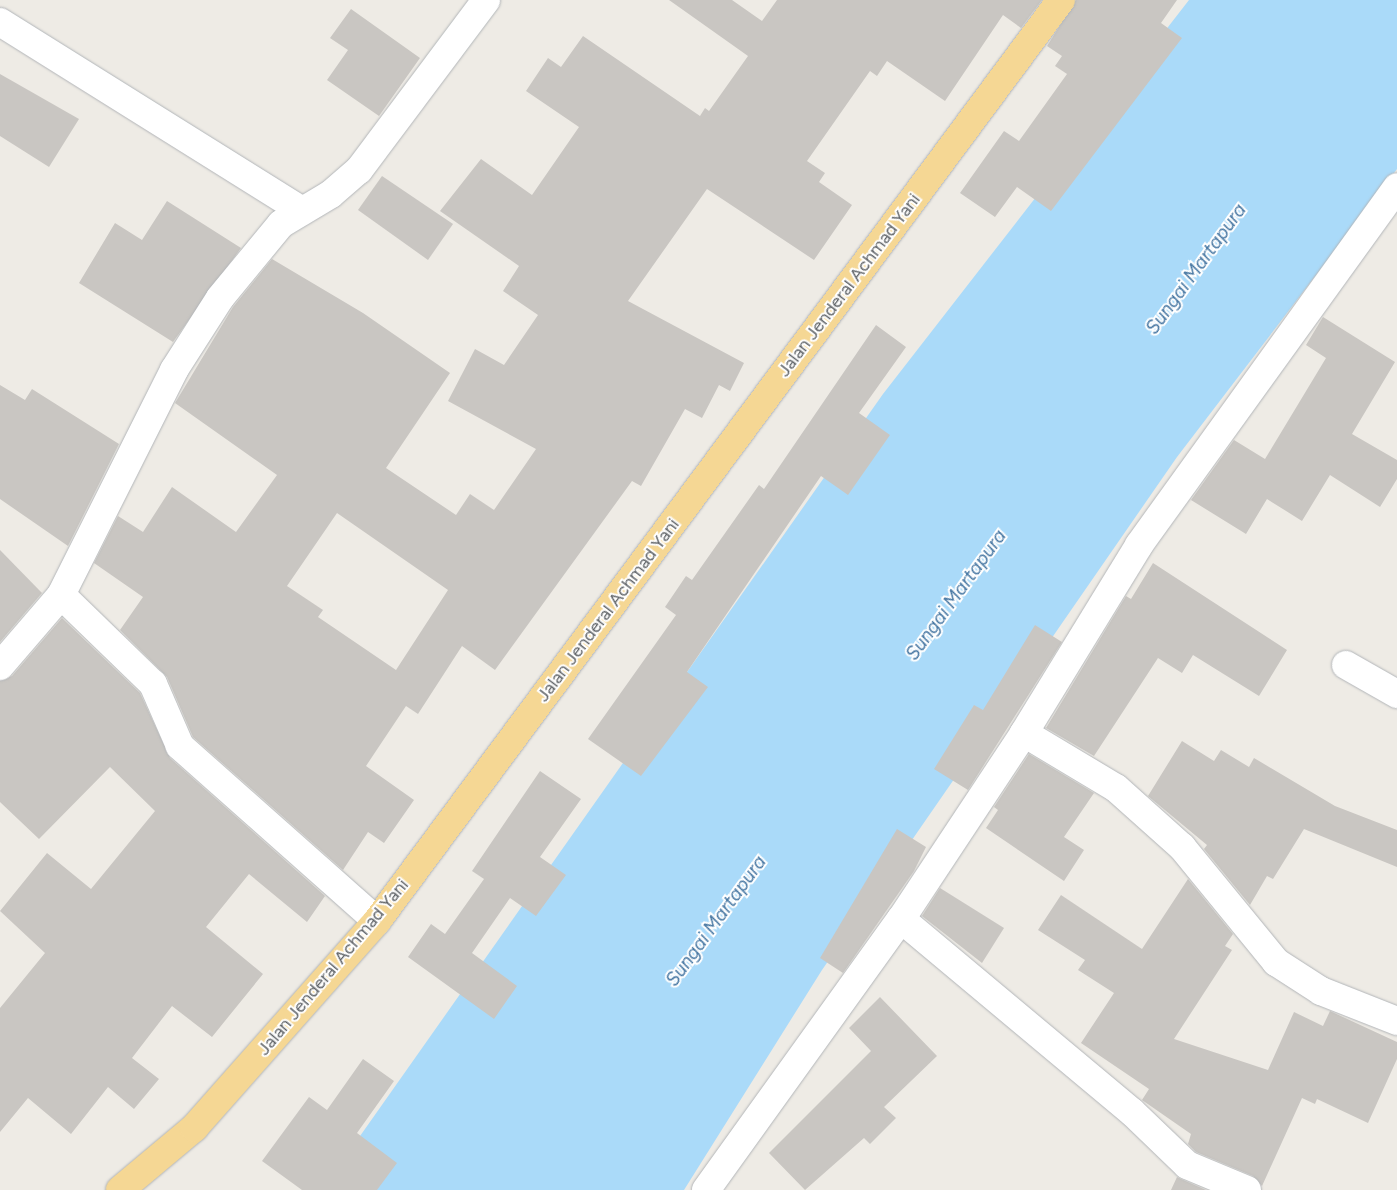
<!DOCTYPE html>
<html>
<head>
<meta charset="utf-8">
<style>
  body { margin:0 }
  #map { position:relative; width:1397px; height:1190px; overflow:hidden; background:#eeebe5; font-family:Figtree,sans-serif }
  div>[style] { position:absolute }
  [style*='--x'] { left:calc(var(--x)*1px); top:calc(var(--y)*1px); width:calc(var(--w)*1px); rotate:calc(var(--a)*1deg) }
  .water>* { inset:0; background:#aadaf9 }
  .building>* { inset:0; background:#c9c6c2 }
  .roads { filter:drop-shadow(0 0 1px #b2b5b8) drop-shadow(0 0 1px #b2b5b8) }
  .minor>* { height:28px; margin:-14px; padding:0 14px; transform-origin:14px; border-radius:14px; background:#fff }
  .highway>* { height:28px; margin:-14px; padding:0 14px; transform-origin:14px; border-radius:14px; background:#f5d794 }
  span { translate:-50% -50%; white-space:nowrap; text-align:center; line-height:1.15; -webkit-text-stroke:4px #fff; paint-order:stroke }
  .street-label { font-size:18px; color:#5c6064 }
  .water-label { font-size:19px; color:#4576a2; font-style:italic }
</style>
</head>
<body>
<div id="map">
  <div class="water">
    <div style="clip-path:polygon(1189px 0,1397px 0,1397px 169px,1177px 457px,822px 970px,684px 1190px,322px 1190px,883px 394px)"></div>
  </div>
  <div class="building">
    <div style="clip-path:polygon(evenodd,669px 0,732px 0,762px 21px,777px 0,1042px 0,1021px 28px,1003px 15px,945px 101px,887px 61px,877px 76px,870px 71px,807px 161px,825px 173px,819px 182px,852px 205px,814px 260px,707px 189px,628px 301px,744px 363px,730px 391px,719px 385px,702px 418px,685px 409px,641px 486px,632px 481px,495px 670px,462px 646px,418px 714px,406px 706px,366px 766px,414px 800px,384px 843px,368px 832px,343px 870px,193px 737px,167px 677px,120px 630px,143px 597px,94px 563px,118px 516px,143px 532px,172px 487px,236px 532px,277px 475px,175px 403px,233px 307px,272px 259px,363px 313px,450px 373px,386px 468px,456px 515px,470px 494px,494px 510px,536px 449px,448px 401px,475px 349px,504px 365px,538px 315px,503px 291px,519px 266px,440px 211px,481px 159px,532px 195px,579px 127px,526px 91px,548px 58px,561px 67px,583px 36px,700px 116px,705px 108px,709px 111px,748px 56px,669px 0,337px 513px,448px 590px,396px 670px,318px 617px,323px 610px,287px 586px,337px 513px)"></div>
    <div style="clip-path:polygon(1076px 0,1177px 0,1161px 23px,1182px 38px,1051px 211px,1017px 187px,995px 217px,960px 193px,1004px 131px,1019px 141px,1067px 74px,1055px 66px,1062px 56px,1047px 46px)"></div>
    <div style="clip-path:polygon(351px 9px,420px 58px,379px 116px,327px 80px,348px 50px,330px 38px)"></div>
    <div style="clip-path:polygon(0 74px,79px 119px,49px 167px,0 136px)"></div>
    <div style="clip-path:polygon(382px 176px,453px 224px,428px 260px,358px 210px)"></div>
    <div style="clip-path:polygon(167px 201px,241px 248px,173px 342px,79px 283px,115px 223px,142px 240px)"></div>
    <div style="clip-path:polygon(1323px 317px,1395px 362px,1352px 434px,1397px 460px,1397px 479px,1380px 507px,1330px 475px,1302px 521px,1267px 499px,1246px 534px,1191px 500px,1234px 440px,1265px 459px,1326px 358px,1306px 345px)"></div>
    <div style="clip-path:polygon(876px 325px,906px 347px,859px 413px,890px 435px,848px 495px,821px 476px,687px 672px,708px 687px,641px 776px,588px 739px,676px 615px,665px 607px,686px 576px,692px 580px,759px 485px,764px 489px)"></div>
    <div style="clip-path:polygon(0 385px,25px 400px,32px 389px,119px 444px,68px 546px,0 499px)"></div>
    <div style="clip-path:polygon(0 550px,42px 593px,0 642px)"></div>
    <div style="clip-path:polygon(1153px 563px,1287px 650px,1259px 696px,1193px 655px,1182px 673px,1158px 658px,1094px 756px,1046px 728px,1126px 596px,1131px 599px)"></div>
    <div style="clip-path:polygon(62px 618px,140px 693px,170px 758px,325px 896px,307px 922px,249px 874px,206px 927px,263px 974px,212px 1037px,172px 1006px,132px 1058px,159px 1079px,134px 1109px,108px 1087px,71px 1134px,28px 1098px,0 1132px,0 1008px,45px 953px,0 911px,47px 853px,91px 889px,155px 811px,110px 767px,39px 839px,0 802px,0 681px,12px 676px)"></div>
    <div style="clip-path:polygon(1035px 625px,1062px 642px,968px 790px,934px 769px,974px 705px,983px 710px)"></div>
    <div style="clip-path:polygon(1182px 741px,1214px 761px,1221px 750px,1249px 767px,1254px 758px,1335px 806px,1397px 830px,1397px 867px,1304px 829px,1273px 879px,1267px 876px,1250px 905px,1204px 849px,1207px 845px,1148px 796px)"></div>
    <div style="clip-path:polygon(1029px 754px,1094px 793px,1064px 837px,1084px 850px,1064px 881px,986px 828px,998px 810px,994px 807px)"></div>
    <div style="clip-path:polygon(540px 771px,581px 799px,540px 857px,566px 875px,536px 916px,510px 898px,472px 953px,517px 986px,494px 1019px,408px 957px,431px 924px,445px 934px,484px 879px,472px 871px)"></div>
    <div style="clip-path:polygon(897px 829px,926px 847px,914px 871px,843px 973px,820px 958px)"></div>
    <div style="clip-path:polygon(1188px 879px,1233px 934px,1225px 946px,1232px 950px,1174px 1039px,1268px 1070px,1294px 1012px,1323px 1026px,1330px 1011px,1397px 1042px,1397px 1059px,1368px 1123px,1317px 1099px,1315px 1104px,1302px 1098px,1262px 1186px,1253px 1176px,1196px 1152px,1188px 1144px,1191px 1134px,1142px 1100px,1149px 1089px,1081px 1043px,1114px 993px,1078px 970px,1085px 960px,1038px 930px,1061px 895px,1142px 949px)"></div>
    <div style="clip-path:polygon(940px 888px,1004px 928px,982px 963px,922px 916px)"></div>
    <div style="clip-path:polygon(880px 997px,937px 1056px,884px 1107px,896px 1118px,870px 1144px,864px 1138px,805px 1190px,769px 1153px,871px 1051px,849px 1028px)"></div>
    <div style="clip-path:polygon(363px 1059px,394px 1081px,357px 1133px,397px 1163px,377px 1190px,302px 1190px,262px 1161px,309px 1097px,327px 1110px)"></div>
    <div style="clip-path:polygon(1177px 1177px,1181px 1179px,1206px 1190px,1171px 1190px)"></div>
  </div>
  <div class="roads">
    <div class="minor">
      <div style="--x:0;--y:22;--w:356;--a:32"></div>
      <div style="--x:1346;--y:665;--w:59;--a:29.6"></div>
      <div style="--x:0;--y:666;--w:94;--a:-49.3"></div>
      <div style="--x:1024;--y:733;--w:107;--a:30.9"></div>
      <div style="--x:1116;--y:788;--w:89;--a:41.8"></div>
      <div style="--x:1182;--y:847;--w:149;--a:50.7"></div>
      <div style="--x:1276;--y:962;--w:54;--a:32.8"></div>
      <div style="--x:1321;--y:991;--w:82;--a:21.5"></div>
      <div style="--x:901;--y:919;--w:301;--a:39.9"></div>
      <div style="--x:1132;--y:1112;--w:76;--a:43.9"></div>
      <div style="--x:1187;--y:1165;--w:65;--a:22.6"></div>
      <div style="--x:377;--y:921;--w:264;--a:-138.4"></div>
      <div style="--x:180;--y:746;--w:68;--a:-113.5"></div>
      <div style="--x:153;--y:684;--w:128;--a:-135.9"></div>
      <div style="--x:61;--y:595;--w:252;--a:-63.3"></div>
      <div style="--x:174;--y:370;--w:85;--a:-57.4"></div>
      <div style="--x:220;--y:298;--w:96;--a:-50.5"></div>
      <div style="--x:281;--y:224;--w:58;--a:-31"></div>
      <div style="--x:331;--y:194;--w:37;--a:-41"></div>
      <div style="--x:359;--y:170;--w:212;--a:-53.2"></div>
      <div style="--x:706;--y:1190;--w:334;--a:-54.3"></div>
      <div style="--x:901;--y:919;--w:223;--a:-56.5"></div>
      <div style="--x:1024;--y:733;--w:220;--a:-58.5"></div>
      <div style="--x:1139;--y:545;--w:441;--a:-54.2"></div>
    </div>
    <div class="highway">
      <div style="--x:120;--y:1190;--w:97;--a:-40"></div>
      <div style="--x:194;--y:1128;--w:276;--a:-48.5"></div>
      <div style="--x:377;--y:921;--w:1147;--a:-53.4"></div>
    </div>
  </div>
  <div class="street-label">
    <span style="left:849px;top:285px;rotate:-53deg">Jalan Jenderal Achmad Yani</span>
    <span style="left:608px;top:610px;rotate:-53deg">Jalan Jenderal Achmad Yani</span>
    <span style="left:333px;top:967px;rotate:-50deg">Jalan Jenderal Achmad Yani</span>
  </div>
  <div class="water-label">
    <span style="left:1196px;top:269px;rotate:-54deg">Sungai Martapura</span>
    <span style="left:956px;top:595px;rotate:-54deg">Sungai Martapura</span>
    <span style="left:716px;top:921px;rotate:-54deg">Sungai Martapura</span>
  </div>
</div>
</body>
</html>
